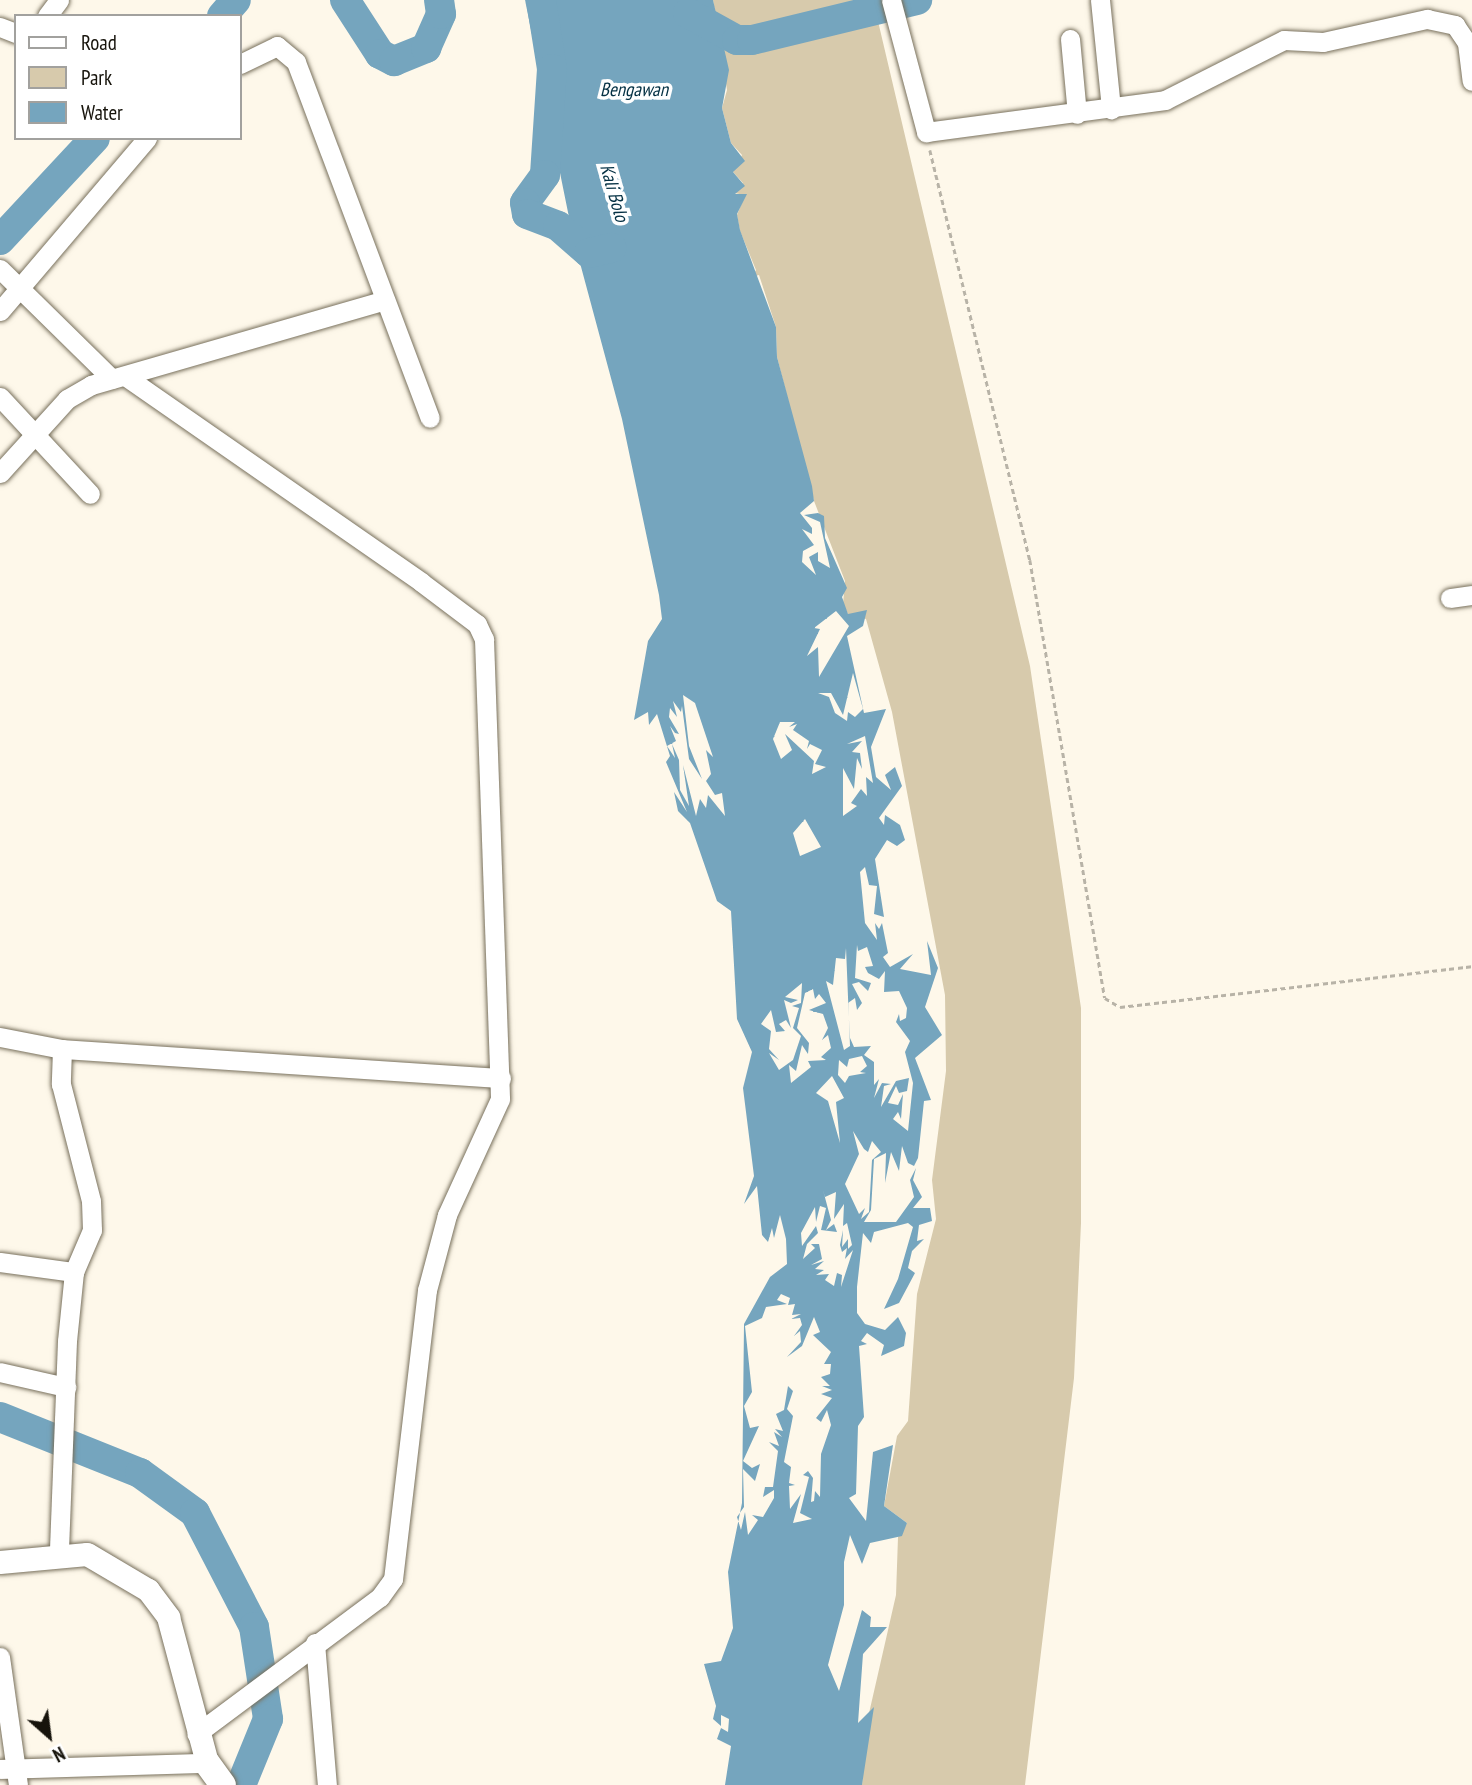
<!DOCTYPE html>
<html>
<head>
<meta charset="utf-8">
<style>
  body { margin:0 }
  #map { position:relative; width:1472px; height:1785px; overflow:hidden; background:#fef8ea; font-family:"PT Sans Narrow",sans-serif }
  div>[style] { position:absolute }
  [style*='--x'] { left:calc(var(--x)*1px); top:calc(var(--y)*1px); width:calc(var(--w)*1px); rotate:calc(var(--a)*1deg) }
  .green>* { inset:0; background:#d7caac }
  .water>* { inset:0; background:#75a5be }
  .river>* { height:30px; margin:-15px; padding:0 15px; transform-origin:15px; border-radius:15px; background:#75a5be }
  .path>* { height:2.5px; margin-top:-1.25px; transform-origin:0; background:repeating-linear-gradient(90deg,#b8b3a7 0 5px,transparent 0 8.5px) }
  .roads { filter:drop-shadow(0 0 2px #78705c) drop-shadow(0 0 2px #78705c) }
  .minor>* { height:19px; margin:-9.5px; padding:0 9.5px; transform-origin:9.5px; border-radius:9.5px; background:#fff }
  .tertiary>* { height:23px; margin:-11.5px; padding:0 11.5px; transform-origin:11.5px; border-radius:11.5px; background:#fff }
  .secondary>* { height:26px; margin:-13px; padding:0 13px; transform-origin:13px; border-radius:13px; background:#fff }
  span { translate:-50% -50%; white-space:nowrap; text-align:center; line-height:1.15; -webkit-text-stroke:7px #fff; paint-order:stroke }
  .water-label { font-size:19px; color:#043043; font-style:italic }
  .legend { position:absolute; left:14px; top:14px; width:228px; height:126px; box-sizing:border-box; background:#fff; border:2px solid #a2a19e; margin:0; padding:9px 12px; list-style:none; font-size:21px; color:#17140c }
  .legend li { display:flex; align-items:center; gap:14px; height:35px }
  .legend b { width:35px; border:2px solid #a2a19e }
  .north { position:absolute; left:14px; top:1701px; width:70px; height:70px; -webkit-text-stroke:5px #fff; paint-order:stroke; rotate:152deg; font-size:19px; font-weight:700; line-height:28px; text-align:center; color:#17140c }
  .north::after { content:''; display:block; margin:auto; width:24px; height:32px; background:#17140c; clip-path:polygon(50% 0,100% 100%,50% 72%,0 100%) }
</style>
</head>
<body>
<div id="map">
  <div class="green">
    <div style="clip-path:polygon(713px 0,873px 0,1030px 666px,1081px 1008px,1081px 1223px,1074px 1378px,1025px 1785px,862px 1785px,867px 1722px,896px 1595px,898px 1537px,907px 1523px,884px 1506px,897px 1436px,908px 1421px,917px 1294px,936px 1219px,932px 1180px,946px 1071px,945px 995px,892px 712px,866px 619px,848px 614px,843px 604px,845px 581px,814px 501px,777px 357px,776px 327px,759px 275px,752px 277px,756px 270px,740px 231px,737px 215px,745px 195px,734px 193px,743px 183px,733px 172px,742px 155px,731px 143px,722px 108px,727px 90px)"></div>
  </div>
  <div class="water">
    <div style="clip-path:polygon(evenodd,525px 0,713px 0,729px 70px,722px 108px,731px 143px,745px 161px,733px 172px,745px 186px,735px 194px,747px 194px,737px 214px,740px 230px,776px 327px,777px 357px,812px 486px,814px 501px,800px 513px,812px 528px,812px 534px,802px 529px,814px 545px,803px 551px,802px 562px,816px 575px,809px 557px,818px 552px,818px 561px,830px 568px,820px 522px,804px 515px,818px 513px,824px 516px,825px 538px,847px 588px,842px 597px,848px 614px,867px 610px,863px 626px,847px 636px,864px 713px,886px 709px,871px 747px,876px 777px,891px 790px,885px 775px,895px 767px,902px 786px,879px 818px,884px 825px,885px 815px,900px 825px,905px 840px,897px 846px,887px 840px,875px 859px,884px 917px,874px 914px,877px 886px,869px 885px,865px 867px,860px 872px,865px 923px,877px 940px,875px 923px,879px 929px,882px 923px,888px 953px,883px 957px,890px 967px,913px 954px,900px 969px,931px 975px,927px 941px,938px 968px,925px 1007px,942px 1035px,915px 1058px,931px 1100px,924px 1101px,918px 1158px,914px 1166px,908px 1163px,902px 1146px,899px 1171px,891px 1152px,885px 1183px,886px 1153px,874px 1159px,871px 1210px,864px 1222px,896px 1222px,914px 1197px,910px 1180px,916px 1168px,913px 1180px,922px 1197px,913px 1208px,930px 1208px,932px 1221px,919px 1225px,917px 1241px,924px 1239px,912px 1251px,908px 1268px,915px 1273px,899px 1303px,884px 1309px,898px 1279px,913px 1227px,908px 1223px,874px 1232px,871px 1243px,863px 1233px,857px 1287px,857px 1313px,865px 1324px,885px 1330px,898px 1317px,906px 1333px,904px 1346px,881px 1356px,884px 1345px,867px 1333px,861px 1341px,867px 1344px,859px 1346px,864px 1417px,858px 1426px,856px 1494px,849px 1498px,866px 1521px,873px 1452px,893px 1445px,884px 1506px,907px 1523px,902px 1536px,870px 1543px,862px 1564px,850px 1535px,844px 1562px,844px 1605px,828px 1665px,839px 1691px,862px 1610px,871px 1617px,870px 1627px,887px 1627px,863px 1654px,858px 1723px,874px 1707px,862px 1785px,725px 1785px,731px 1746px,717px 1739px,721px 1728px,728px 1732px,729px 1719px,721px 1715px,721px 1726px,713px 1719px,716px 1706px,704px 1664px,721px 1661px,733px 1628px,728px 1572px,742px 1503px,744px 1324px,770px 1277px,787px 1264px,786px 1239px,780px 1215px,774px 1238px,772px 1228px,768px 1242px,762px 1235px,757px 1186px,744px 1204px,754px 1176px,743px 1088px,752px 1052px,737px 1019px,731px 911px,717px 901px,690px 823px,678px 811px,674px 792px,687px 812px,666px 762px,670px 756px,657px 714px,649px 725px,648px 712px,634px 720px,648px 641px,662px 619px,659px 595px,622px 419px,573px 237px,525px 0,836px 611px,849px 626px,819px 677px,818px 647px,807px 656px,820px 629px,814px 628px,836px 611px,525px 0,853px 673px,863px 709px,855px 717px,848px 712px,847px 721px,835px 713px,829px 697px,818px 693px,831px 693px,843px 715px,853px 673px,525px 0,683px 695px,695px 703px,713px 757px,706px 750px,711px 774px,706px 781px,715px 795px,722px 793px,725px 816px,708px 795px,706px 808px,700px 799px,696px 816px,683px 765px,689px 806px,680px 790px,679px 760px,672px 744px,675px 758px,667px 746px,676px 741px,670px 726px,675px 733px,679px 734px,669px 717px,670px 708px,677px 717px,673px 701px,681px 712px,682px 706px,689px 759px,702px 779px,689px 746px,683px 695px,525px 0,780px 722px,795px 722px,789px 727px,797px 724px,793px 730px,809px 741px,807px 749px,810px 744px,822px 750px,815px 764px,826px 767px,812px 774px,814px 761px,785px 734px,792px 750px,781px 759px,773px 739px,780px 722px,525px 0,865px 736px,873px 783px,866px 777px,867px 796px,861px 789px,851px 803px,857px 806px,843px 816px,843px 768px,854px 789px,857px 758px,862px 769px,860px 753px,852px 752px,862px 741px,847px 744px,865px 736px,525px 0,805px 819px,821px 847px,800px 856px,793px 833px,805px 819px,525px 0,857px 945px,858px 951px,867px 947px,873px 966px,865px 967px,868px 973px,879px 979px,885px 971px,884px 992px,899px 991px,907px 1008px,906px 1018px,900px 1021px,899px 1014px,896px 1022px,910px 1041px,905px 1052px,913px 1083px,908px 1131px,893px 1119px,898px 1112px,901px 1119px,903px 1094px,898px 1105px,888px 1103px,896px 1086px,899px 1093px,907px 1091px,909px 1078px,896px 1081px,881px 1107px,884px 1086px,891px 1084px,882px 1083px,874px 1098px,879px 1079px,874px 1085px,874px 1062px,864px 1055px,871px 1046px,854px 1047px,850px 1038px,848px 1003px,855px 998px,857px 1010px,862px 1003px,852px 984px,859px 982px,868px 991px,871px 983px,855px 978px,857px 945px,525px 0,846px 948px,850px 1046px,844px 1050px,826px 981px,833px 985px,836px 958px,845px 959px,846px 948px,525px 0,802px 983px,801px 1003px,792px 1006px,799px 1008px,793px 1028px,801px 1036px,793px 1060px,779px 1070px,769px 1053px,779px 1060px,769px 1049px,771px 1031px,761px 1024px,771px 1010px,776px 1032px,785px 1031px,779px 1024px,786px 1020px,791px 1028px,784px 1000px,791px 1003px,798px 1000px,785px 997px,802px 983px,525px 0,813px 989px,815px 999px,819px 994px,826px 1003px,809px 1010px,823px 1014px,828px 1028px,822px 1040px,828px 1035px,831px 1048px,821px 1057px,826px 1060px,808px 1061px,811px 1067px,791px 1083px,789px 1065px,796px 1071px,802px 1045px,808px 1054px,809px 1043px,797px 1028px,805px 993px,813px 989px,525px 0,862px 1056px,867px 1066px,860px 1072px,866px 1073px,849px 1076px,845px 1083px,838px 1075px,839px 1060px,847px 1067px,849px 1059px,862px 1056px,525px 0,832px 1076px,844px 1098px,836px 1102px,840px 1143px,828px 1101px,816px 1093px,832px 1076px,525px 0,853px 1131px,864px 1149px,868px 1152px,872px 1141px,881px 1152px,872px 1160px,869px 1212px,861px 1219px,865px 1208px,859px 1214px,845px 1184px,859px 1154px,853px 1131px,525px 0,823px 1190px,825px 1197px,836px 1192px,834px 1219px,844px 1204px,843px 1226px,847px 1223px,852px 1245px,848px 1249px,848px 1239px,842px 1247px,843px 1230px,840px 1245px,842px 1252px,847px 1248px,845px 1259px,853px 1250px,841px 1287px,842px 1275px,837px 1273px,834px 1286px,825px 1280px,829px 1274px,816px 1275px,824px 1270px,815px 1269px,824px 1261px,811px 1265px,822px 1259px,819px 1244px,811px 1244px,815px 1248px,803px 1259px,807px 1244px,818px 1233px,816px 1226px,802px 1246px,801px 1233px,815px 1207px,816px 1222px,820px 1206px,826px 1208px,821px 1230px,837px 1232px,834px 1224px,826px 1230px,831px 1220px,823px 1190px,525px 0,781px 1294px,790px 1298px,788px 1305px,795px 1304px,792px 1315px,801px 1314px,791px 1319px,800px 1318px,802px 1325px,794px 1336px,800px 1331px,801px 1342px,787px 1357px,802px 1346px,814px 1317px,820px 1332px,813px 1335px,831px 1352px,824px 1364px,831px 1364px,830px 1374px,821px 1377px,830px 1386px,822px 1386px,832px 1390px,821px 1394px,832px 1398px,816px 1418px,821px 1422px,827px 1410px,831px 1425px,821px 1454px,820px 1497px,815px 1491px,814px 1501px,811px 1502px,813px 1478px,808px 1471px,803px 1475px,809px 1477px,800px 1513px,812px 1519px,793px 1523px,801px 1494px,790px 1509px,789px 1486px,795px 1485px,789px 1483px,791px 1467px,784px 1462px,793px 1416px,787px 1409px,793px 1391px,788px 1386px,784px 1410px,776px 1414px,783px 1431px,775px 1429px,782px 1437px,774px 1432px,779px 1446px,769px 1442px,778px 1451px,773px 1487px,765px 1487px,763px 1497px,774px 1490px,774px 1498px,763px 1517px,752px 1515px,758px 1520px,748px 1535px,745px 1512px,741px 1530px,737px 1517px,744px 1507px,743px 1469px,755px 1481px,760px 1464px,752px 1468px,743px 1461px,759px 1426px,750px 1428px,744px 1406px,752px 1392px,745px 1326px,762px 1318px,766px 1307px,787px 1304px,777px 1300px,781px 1294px)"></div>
  </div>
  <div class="river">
    <div style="--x:345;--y:0;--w:64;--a:57.1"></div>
    <div style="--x:380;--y:54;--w:16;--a:27"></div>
    <div style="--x:394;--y:61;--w:35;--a:-22"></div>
    <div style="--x:426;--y:48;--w:37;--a:-66"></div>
    <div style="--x:441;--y:14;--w:14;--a:-98"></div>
    <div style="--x:541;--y:0;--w:70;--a:80.9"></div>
    <div style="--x:552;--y:69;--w:106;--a:93.8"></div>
    <div style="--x:545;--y:175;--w:34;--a:126"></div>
    <div style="--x:525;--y:203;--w:11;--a:80"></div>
    <div style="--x:527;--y:214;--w:33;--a:21"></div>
    <div style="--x:558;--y:226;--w:41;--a:41.1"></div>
    <div style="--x:589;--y:253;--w:23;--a:-13"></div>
    <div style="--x:688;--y:13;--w:56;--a:28.9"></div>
    <div style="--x:737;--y:40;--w:15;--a:0"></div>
    <div style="--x:752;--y:40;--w:170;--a:-13.6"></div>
    <div style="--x:222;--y:16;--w:21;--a:-49"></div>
    <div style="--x:0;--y:240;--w:139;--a:-47"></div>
    <div style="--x:0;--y:1417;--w:151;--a:21.8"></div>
    <div style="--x:140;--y:1473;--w:68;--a:36"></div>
    <div style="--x:195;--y:1513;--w:128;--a:62.6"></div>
    <div style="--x:254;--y:1627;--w:93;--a:81.3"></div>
    <div style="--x:268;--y:1719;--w:71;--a:112.2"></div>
  </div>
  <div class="path">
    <div style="--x:930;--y:150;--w:422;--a:76.3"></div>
    <div style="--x:1030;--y:560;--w:444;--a:80.3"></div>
    <div style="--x:1105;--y:998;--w:17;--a:31"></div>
    <div style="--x:1120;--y:1007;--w:354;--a:-6.6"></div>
  </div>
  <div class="roads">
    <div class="minor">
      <div style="--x:891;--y:0;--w:137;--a:75.1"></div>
      <div style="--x:926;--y:132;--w:241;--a:-7.6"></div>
      <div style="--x:1165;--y:100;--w:133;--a:-26.8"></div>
      <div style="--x:1284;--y:40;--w:39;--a:3"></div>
      <div style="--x:1323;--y:42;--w:107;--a:-12.5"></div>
      <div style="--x:1427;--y:19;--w:29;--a:12"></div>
      <div style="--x:1455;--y:25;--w:22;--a:56"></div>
      <div style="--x:1467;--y:43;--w:38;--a:83"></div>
      <div style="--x:1100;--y:0;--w:110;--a:84.2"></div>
      <div style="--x:47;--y:16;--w:20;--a:-53"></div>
      <div style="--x:0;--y:27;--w:17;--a:21"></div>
      <div style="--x:1070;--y:39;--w:75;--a:84.7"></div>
      <div style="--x:240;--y:64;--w:41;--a:-25.9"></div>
      <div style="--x:277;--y:46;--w:25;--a:40"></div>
      <div style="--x:296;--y:62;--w:380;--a:69.4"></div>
      <div style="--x:0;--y:269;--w:157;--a:44.5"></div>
      <div style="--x:0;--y:311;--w:227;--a:-49.6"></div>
      <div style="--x:125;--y:376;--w:361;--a:34.8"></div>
      <div style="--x:421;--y:582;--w:70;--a:36.9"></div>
      <div style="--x:477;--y:624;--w:17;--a:65"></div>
      <div style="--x:484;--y:639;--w:460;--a:88"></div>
      <div style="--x:500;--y:1099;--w:128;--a:114.6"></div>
      <div style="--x:447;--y:1215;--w:78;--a:104.9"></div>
      <div style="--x:427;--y:1290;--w:291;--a:96.7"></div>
      <div style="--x:393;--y:1579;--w:22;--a:126"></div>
      <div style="--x:380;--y:1597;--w:229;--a:143.3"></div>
      <div style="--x:0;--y:397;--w:132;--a:47.1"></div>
      <div style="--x:0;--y:473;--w:100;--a:-47.8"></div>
      <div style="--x:67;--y:399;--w:28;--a:-30"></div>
      <div style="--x:91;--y:385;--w:306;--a:-16.1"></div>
      <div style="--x:1450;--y:598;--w:22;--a:-8"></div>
      <div style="--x:0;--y:1037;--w:63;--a:11"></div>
      <div style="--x:62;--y:1049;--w:35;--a:92"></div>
      <div style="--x:61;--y:1084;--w:121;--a:75.6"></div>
      <div style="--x:91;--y:1201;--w:29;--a:88"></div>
      <div style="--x:92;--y:1230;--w:46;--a:113.2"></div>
      <div style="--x:74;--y:1272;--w:69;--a:95.8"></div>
      <div style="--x:67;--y:1341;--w:211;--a:92.2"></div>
      <div style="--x:62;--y:1049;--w:440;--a:3.8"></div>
      <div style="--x:0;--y:1262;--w:75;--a:7.7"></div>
      <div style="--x:0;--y:1372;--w:68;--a:12.8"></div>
      <div style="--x:315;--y:1643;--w:143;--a:85.2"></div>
      <div style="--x:0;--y:1657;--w:129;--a:82"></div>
      <div style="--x:0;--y:1769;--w:207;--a:-1.7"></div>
    </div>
    <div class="tertiary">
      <div style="--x:0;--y:1562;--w:87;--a:-5.3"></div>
      <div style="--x:87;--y:1554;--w:71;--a:30.5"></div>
      <div style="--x:148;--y:1590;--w:34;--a:53"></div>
      <div style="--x:168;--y:1617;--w:151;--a:75"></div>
    </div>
    <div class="secondary">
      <div style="--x:207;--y:1763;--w:27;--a:54"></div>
    </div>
  </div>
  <div class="water-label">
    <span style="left:634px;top:90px">Bengawan</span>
    <span style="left:614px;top:193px;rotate:74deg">Kali Bolo</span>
  </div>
  <ul class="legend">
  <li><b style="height:9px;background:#fff"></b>Road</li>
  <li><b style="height:19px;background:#d7caac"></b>Park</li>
  <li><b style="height:19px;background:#75a5be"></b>Water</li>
  </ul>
  <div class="north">N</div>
</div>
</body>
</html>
